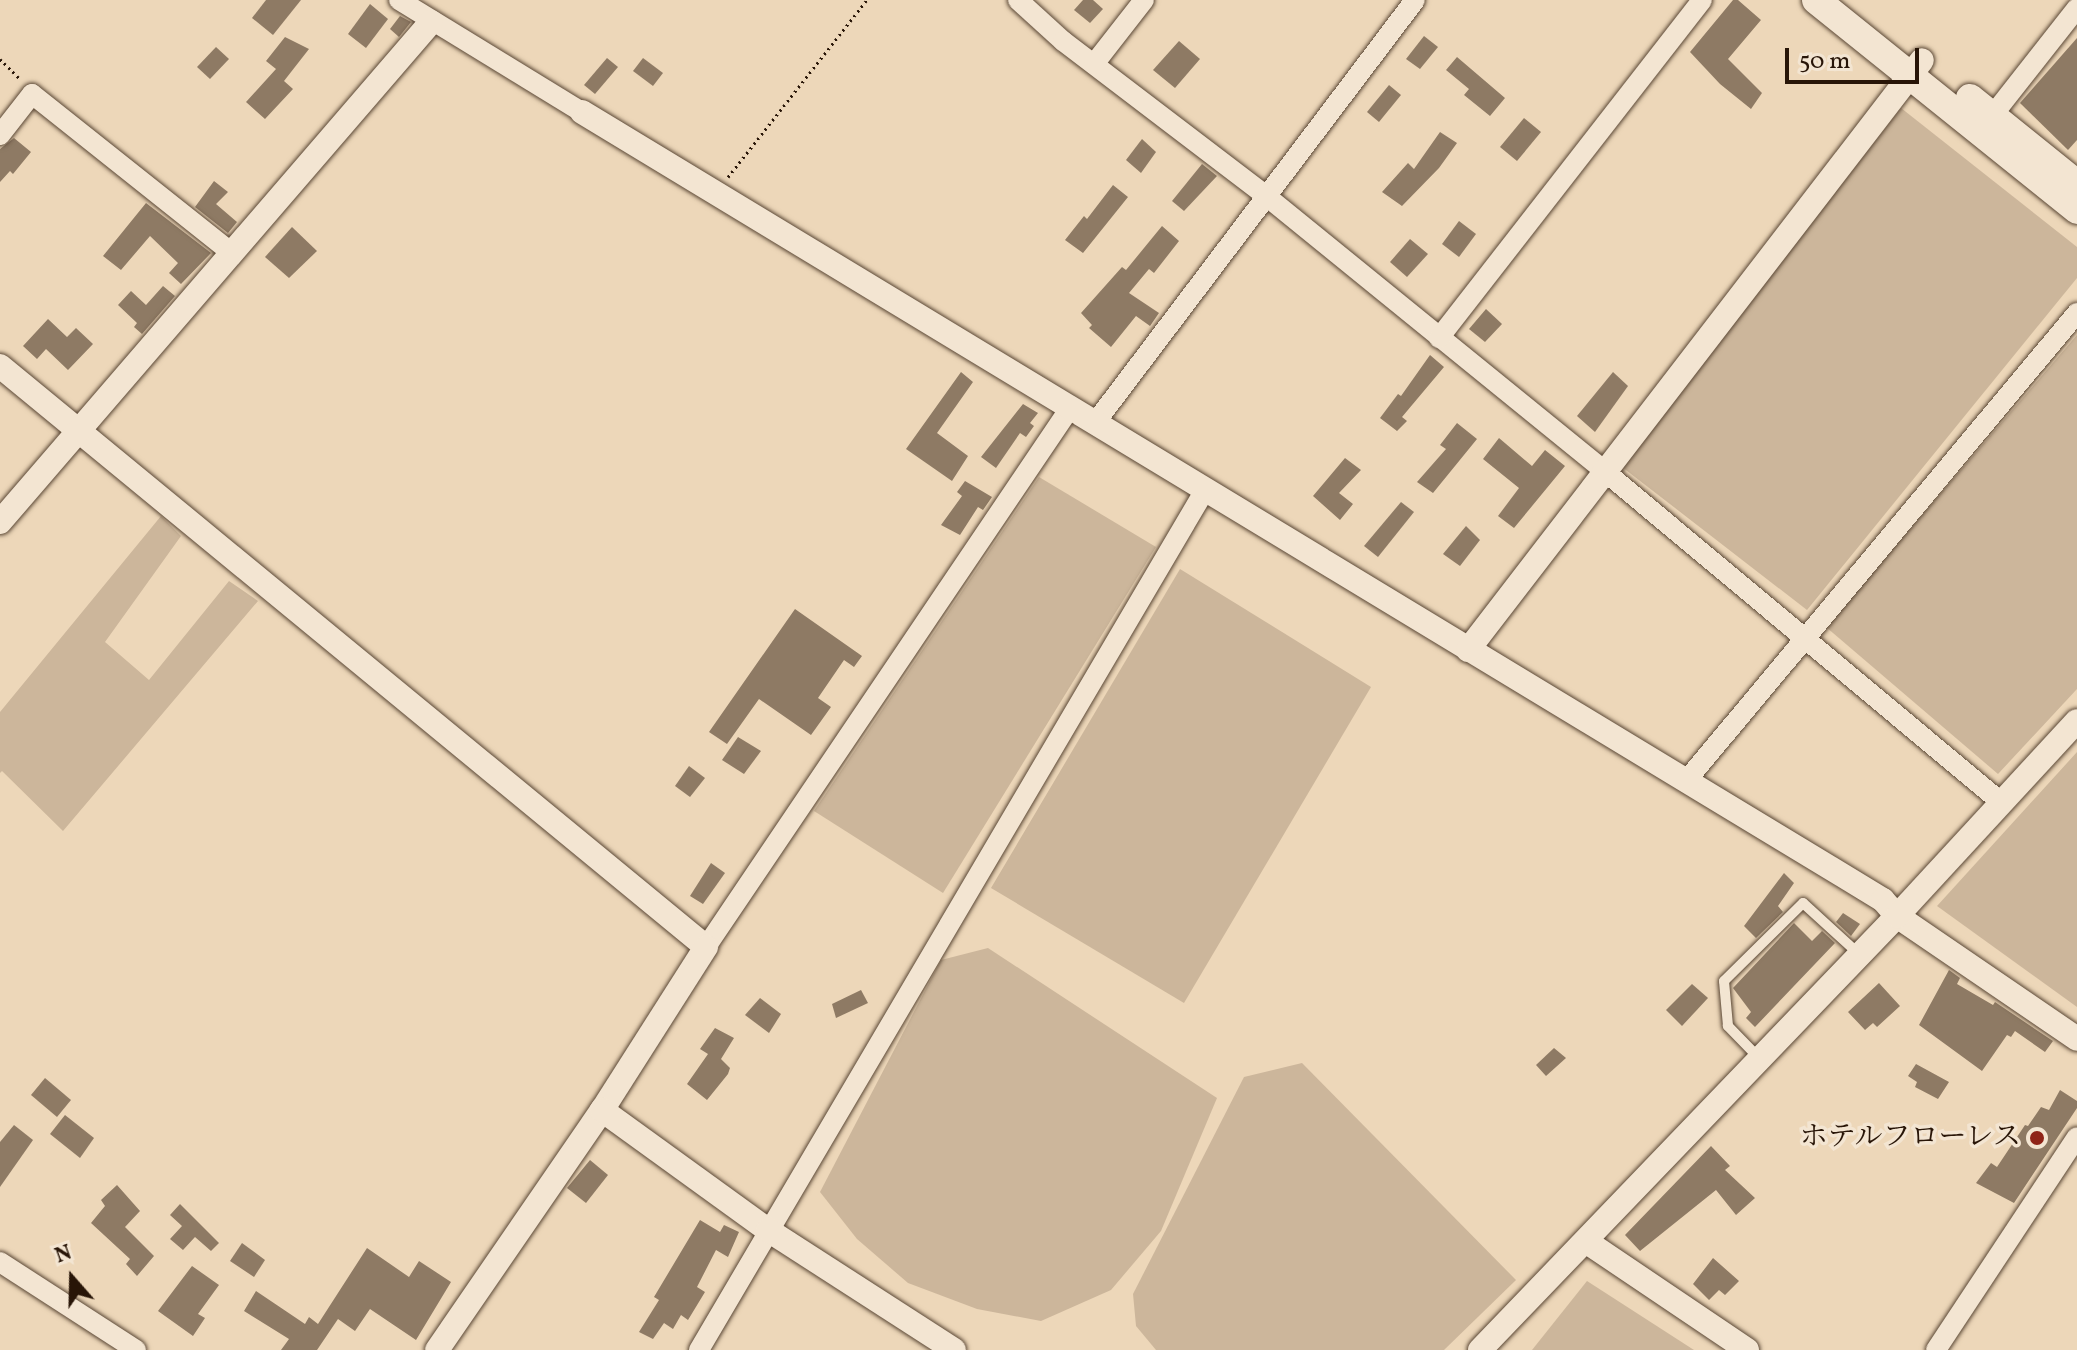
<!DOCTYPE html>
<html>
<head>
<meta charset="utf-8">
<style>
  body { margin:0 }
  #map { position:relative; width:2077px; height:1350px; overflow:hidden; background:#edd7b9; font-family:Vollkorn,"Noto Serif JP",serif }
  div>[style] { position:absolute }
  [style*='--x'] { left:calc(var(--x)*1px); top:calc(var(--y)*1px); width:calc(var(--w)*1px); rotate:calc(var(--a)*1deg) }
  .green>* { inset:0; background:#ccb69b }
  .building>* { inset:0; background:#8e7a64 }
  .path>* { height:3px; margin-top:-1.5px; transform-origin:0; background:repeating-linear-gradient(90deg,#281507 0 2px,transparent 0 6px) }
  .roads { filter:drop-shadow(0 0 2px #594634) drop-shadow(0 0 2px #594634) }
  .service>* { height:10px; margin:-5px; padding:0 5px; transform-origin:5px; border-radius:5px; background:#f3e5d2 }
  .minor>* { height:20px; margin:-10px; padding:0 10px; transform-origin:10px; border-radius:10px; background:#f3e5d2 }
  .tertiary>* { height:24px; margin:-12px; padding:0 12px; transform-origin:12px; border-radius:12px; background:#f3e5d2 }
  .secondary>* { height:28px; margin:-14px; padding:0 14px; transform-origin:14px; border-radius:14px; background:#f3e5d2 }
  .dots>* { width:22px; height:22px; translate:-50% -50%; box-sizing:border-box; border:4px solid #f3e5d2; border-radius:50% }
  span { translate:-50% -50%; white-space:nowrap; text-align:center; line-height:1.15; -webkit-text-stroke:7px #f3e5d2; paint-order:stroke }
  .poi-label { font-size:28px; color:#281507 }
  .right { translate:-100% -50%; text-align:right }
  .north { position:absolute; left:32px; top:1238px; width:80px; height:80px; -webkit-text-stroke:6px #f3e5d2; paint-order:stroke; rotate:340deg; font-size:22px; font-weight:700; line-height:32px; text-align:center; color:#281507 }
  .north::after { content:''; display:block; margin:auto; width:28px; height:36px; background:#281507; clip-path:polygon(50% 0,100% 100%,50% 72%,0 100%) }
  .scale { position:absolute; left:1785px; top:48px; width:134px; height:36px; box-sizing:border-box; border:4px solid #281507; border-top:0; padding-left:10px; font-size:24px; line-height:28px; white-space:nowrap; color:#281507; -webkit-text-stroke:6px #f3e5d2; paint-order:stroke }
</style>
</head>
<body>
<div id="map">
  <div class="green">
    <div style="clip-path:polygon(1901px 108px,2077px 247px,2077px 278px,1807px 610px,1622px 467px)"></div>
    <div style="clip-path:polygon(2077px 335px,2077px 689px,1998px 774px,1826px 627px)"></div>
    <div style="clip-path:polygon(1039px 477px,1156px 547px,943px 893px,814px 811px)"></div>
    <div style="clip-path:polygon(161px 516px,181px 536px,105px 642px,149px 680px,229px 581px,258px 601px,63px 831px,2px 771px,0 773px,0 712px)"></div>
    <div style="clip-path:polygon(1180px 569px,1371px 687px,1184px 1003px,991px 888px)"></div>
    <div style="clip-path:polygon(2077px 752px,2077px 1007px,1937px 906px)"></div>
    <div style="clip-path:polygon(988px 948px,1217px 1098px,1161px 1231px,1111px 1290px,1041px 1321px,977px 1309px,908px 1283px,857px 1239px,820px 1192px,941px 960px)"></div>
    <div style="clip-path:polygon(1302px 1063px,1516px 1280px,1444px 1350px,1156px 1350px,1136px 1326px,1133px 1294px,1244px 1077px)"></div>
    <div style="clip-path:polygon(1587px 1281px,1694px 1350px,1532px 1350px)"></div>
  </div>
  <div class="building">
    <div style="clip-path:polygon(266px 0,301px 0,273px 35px,252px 18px)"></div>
    <div style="clip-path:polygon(1083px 0,1093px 0,1103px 9px,1090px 23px,1074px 10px)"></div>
    <div style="clip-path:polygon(1733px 0,1738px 0,1761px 20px,1728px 59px,1762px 93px,1751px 109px,1720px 84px,1690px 52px)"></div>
    <div style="clip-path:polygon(370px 4px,388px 19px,366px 48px,348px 34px)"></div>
    <div style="clip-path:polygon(400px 16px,411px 22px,399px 37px,390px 29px)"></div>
    <div style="clip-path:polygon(1424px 36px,1438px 47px,1420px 69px,1406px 59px)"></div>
    <div style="clip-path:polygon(285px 37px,309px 49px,284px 81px,293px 89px,265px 119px,246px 102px,276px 69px,266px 61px)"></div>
    <div style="clip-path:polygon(2077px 38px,2077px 140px,2068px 150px,2020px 103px)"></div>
    <div style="clip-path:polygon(1179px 41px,1200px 59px,1175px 88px,1153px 70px)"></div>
    <div style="clip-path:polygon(216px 47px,229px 59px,210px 79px,197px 67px)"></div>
    <div style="clip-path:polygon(1457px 57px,1505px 98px,1490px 116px,1464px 95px,1469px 89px,1446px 70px)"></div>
    <div style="clip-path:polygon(607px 58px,618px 67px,595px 94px,584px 85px)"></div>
    <div style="clip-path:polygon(643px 58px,663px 73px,653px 86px,633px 71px)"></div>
    <div style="clip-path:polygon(1389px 85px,1401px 95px,1379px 122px,1367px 112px)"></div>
    <div style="clip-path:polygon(1524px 118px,1541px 132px,1517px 161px,1500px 147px)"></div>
    <div style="clip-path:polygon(1440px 132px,1457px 143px,1439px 168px,1402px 206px,1382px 192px,1408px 163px,1414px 169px)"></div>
    <div style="clip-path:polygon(14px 138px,31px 152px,13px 174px,10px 171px,0 182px,0 149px)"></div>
    <div style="clip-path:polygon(1142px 139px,1156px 152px,1141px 173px,1126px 160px)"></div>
    <div style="clip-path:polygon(1202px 164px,1217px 176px,1184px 211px,1172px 201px)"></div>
    <div style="clip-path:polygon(214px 181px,228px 192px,216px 204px,237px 222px,228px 233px,195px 207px)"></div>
    <div style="clip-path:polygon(1113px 185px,1128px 197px,1083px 253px,1065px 240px,1084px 216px,1087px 219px)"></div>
    <div style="clip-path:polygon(146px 203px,211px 253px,181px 284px,169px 273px,178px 263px,150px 236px,121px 270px,103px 256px)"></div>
    <div style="clip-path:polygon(1459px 221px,1476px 234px,1459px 257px,1442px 244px)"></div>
    <div style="clip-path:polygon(1162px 226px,1179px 241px,1154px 273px,1149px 269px,1129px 293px,1159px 313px,1150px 326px,1136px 316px,1111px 347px,1089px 328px,1092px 325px,1081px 313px,1122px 267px,1126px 270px)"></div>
    <div style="clip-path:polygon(292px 227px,317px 251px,289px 278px,265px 257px)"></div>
    <div style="clip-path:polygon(1410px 239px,1428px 254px,1407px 277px,1390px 262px)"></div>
    <div style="clip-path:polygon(163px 286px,175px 296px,142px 334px,134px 327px,137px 323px,118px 305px,131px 291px,146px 305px)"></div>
    <div style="clip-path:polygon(1486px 309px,1502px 324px,1485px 342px,1469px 329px)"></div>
    <div style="clip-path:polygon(48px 319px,67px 337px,76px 328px,93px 344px,68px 370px,46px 349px,37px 359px,23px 346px)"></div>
    <div style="clip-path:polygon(1430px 355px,1444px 367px,1402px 417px,1407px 421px,1397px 431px,1380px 418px,1398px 394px,1401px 396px)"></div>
    <div style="clip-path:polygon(961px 372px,973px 382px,937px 433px,968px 456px,952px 481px,906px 449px)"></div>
    <div style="clip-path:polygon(1613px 372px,1628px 386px,1595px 432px,1577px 416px)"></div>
    <div style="clip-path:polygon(1023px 404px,1038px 413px,1030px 423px,1034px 426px,1026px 437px,1020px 433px,996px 468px,981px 457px)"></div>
    <div style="clip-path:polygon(1457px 423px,1477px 439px,1433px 493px,1417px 482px,1446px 449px,1440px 445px)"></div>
    <div style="clip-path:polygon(1499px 438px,1532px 466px,1545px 450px,1565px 466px,1514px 528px,1498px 516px,1519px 488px,1483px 459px)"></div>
    <div style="clip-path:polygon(1345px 458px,1361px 470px,1339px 493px,1353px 504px,1340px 520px,1313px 496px)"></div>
    <div style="clip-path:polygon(965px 481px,992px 497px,983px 510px,978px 507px,960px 535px,941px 525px,962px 496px,957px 492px)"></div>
    <div style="clip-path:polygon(1401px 502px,1414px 512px,1378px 557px,1364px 546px)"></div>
    <div style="clip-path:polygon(1466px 526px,1480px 540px,1460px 566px,1443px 554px)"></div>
    <div style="clip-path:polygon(795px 609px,862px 656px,854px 667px,844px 660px,818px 698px,831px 707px,811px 735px,759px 699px,727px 744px,709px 732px)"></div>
    <div style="clip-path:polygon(738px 737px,761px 751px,744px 774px,722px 760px)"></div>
    <div style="clip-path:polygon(689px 766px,705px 778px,690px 797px,675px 786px)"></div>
    <div style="clip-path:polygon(711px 863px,725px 873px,703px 904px,690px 896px)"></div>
    <div style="clip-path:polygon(1784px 873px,1794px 883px,1778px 906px,1783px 912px,1756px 938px,1744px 926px)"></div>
    <div style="clip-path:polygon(1843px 913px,1860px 924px,1851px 936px,1836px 922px)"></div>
    <div style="clip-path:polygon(1794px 923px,1812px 941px,1822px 931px,1835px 943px,1755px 1027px,1746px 1018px,1751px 1012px,1733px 988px)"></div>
    <div style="clip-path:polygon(1949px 970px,1960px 978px,1957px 984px,1993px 1005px,1995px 1002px,2053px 1041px,2045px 1052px,2015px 1031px,2011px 1037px,2007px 1035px,1982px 1071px,1919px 1025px)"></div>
    <div style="clip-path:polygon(1879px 983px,1900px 1006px,1877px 1027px,1873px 1023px,1865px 1030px,1848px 1012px)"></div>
    <div style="clip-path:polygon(1692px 984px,1708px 998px,1682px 1026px,1666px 1010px)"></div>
    <div style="clip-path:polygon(861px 990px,868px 1003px,836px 1018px,832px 1004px)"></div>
    <div style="clip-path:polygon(760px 998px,781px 1014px,769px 1033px,745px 1015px)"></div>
    <div style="clip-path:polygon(715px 1028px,734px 1038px,721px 1059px,730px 1068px,728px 1074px,707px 1100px,687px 1084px,708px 1054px,700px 1049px)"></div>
    <div style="clip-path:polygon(1554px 1048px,1566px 1058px,1546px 1076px,1536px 1065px)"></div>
    <div style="clip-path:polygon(1916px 1064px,1949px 1082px,1938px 1099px,1915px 1087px,1917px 1082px,1908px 1076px)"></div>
    <div style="clip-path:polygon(45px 1078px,71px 1100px,57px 1117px,31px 1095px)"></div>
    <div style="clip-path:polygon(2060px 1090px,2077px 1101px,2077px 1108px,2014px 1203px,1976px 1183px,1991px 1163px,1997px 1167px,2025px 1125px,2028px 1126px,2041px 1107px,2049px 1110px)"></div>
    <div style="clip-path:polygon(65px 1115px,94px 1138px,80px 1158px,50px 1134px)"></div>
    <div style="clip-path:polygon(14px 1125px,33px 1140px,0 1187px,0 1142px)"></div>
    <div style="clip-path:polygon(1711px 1146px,1730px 1166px,1725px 1170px,1755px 1198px,1736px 1215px,1716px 1190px,1640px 1251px,1625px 1235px)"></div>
    <div style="clip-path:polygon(590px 1160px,608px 1175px,586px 1203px,567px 1188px)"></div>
    <div style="clip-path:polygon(117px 1185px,140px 1211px,125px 1227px,154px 1256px,137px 1276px,126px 1264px,130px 1259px,91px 1223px,105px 1206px,101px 1200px)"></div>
    <div style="clip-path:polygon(180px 1204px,219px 1243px,211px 1251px,195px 1237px,183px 1250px,170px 1239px,182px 1226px,170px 1215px)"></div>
    <div style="clip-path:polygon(700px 1220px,720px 1232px,724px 1225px,739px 1232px,728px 1257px,716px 1250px,697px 1287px,705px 1292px,688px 1320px,681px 1315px,673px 1329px,664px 1323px,653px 1339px,639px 1332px,659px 1300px,654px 1297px)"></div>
    <div style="clip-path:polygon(242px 1243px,265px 1260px,254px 1277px,230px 1261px)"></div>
    <div style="clip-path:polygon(367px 1248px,409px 1277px,419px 1261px,451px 1282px,416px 1340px,370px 1309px,355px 1331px,338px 1319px,317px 1350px,281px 1350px,289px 1339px,244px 1311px,256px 1291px,305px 1324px,309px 1317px,318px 1324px)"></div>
    <div style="clip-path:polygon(1713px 1258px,1739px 1281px,1725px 1295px,1719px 1290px,1709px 1300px,1693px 1284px)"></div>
    <div style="clip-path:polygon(192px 1266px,219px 1285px,198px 1314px,205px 1318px,193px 1336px,158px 1311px)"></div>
  </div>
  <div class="path">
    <div style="--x:0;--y:59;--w:28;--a:45"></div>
    <div style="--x:728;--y:177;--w:225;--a:-51.9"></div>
  </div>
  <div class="roads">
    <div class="service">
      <div style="--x:1759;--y:1058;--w:45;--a:-134.1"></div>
      <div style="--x:1728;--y:1026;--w:45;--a:-95.1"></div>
      <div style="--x:1724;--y:981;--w:111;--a:-44.6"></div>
      <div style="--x:1803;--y:903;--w:77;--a:42.4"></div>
    </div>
    <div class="minor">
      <div style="--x:399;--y:0;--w:215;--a:31.5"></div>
      <div style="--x:1018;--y:0;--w:61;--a:42.3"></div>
      <div style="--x:1063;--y:41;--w:254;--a:37.3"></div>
      <div style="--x:1265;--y:195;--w:436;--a:39.1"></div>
      <div style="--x:1603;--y:470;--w:520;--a:39.85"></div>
      <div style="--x:1094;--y:64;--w:81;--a:-52"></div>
      <div style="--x:1992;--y:116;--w:137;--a:-51.8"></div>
      <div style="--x:0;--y:135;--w:52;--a:-52"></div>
      <div style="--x:32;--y:94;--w:256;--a:38.5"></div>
      <div style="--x:1439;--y:338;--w:428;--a:-52.1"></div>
      <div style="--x:1095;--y:423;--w:530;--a:-52.89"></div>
      <div style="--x:1686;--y:781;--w:610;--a:-50.12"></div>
      <div style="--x:706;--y:947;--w:650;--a:-55.97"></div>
      <div style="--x:0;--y:1262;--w:162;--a:32.9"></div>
      <div style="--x:699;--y:1350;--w:998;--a:-59.53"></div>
      <div style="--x:1936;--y:1350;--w:255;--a:-56.5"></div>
    </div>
    <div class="tertiary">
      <div style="--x:582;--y:112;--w:1521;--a:31.2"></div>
      <div style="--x:1883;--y:900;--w:21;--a:49"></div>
      <div style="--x:1897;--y:916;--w:218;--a:34.3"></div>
      <div style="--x:0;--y:366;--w:914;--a:39.45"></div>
      <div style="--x:706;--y:947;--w:193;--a:122.5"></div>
      <div style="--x:602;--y:1110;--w:291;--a:124.5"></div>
      <div style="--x:0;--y:522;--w:660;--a:-49.24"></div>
      <div style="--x:1468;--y:650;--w:744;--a:-52.42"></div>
      <div style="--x:602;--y:1110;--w:205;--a:35.9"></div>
      <div style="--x:768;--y:1230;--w:221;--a:32.8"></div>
      <div style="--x:1587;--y:1242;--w:193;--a:34"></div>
      <div style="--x:1480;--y:1350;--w:602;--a:-46.14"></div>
      <div style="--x:1897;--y:916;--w:265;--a:-47.3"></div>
    </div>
    <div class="secondary">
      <div style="--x:1816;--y:0;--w:335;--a:38.8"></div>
      <div style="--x:1970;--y:98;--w:137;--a:38.8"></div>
    </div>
  </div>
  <div class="dots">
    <div style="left:2037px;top:1138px;background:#8f2418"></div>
  </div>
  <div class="poi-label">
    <span class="right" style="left:2021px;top:1138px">ホテルフローレス</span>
  </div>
  <div class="north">N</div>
  <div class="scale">50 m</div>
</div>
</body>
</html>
